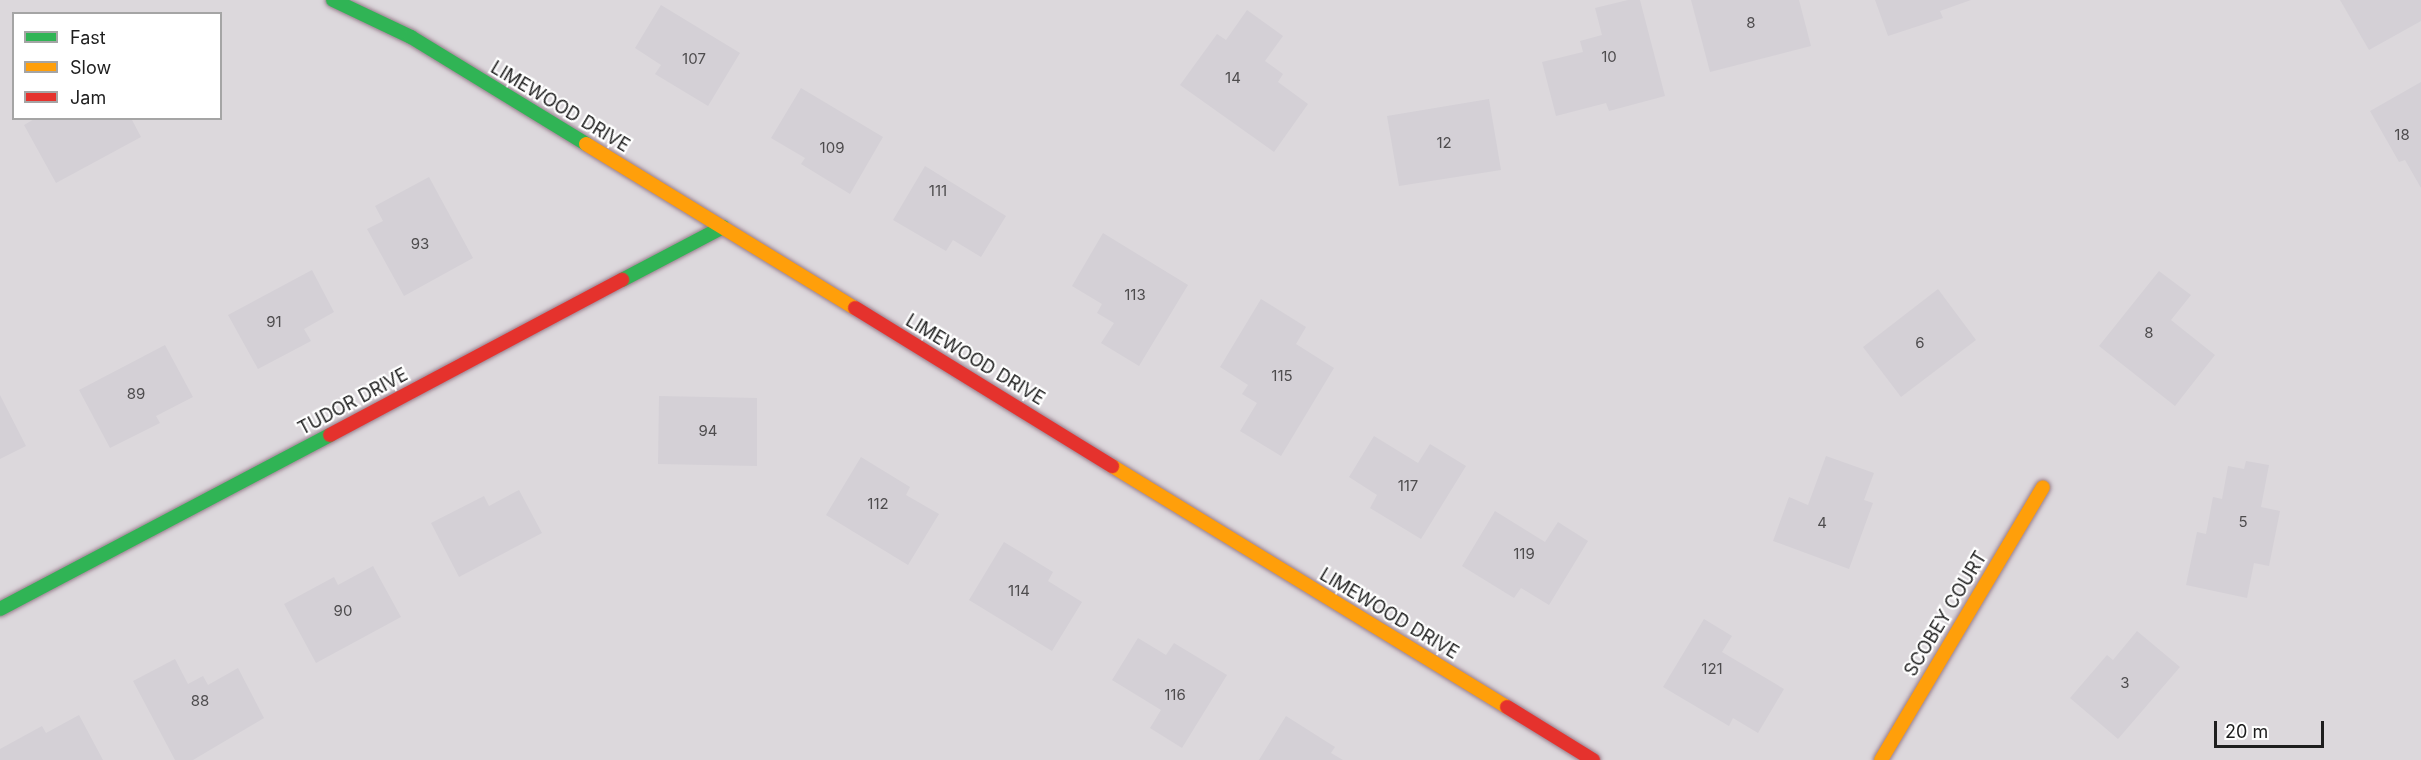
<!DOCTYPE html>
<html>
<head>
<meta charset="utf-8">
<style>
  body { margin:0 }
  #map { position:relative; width:2421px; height:760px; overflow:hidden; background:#ede7ed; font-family:Inter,sans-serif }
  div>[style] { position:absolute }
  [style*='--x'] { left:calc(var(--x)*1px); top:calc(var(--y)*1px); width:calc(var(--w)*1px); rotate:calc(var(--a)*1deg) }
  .residential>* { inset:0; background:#dcd8dc }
  .building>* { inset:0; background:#d4d0d6 }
  .roads { filter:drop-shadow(0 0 2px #987e8d) drop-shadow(0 0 2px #987e8d) }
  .fast>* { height:14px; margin:-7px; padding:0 7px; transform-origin:7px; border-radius:7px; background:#30b455 }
  .slow>* { height:14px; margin:-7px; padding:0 7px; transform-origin:7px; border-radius:7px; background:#ff9f0a }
  .jam>* { height:14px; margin:-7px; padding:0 7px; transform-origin:7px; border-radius:7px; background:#e5322d }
  span { translate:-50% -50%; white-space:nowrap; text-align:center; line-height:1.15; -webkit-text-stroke:4.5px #fff; paint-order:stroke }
  .number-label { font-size:15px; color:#4e4c4e }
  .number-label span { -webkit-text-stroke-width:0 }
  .street-label { font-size:18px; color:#1e1e1e }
  .legend { position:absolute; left:12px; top:12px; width:210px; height:108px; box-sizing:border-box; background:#fff; border:2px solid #a5a5a5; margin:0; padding:8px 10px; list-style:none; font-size:18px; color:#1e1e1e }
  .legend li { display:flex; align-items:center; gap:12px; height:30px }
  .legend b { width:30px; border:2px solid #a5a5a5 }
  .scale { position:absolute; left:2214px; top:721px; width:110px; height:27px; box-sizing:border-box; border:3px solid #1e1e1e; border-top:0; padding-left:8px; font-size:18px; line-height:21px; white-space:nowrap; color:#1e1e1e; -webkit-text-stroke:4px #fff; paint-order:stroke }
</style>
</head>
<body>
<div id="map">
  <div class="residential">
    <div style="clip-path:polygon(evenodd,0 0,2421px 0,2421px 760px,0 760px,0 0,14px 14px,220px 14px,220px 118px,14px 118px,14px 14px)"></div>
  </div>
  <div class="building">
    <div style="clip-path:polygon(1628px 0,1640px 0,1665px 96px,1609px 111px,1606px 103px,1556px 116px,1542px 62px,1583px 52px,1580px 41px,1602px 35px,1595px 8px)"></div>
    <div style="clip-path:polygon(1691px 0,1799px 0,1811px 46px,1710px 72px)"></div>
    <div style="clip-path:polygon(1875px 0,1971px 0,1940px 11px,1943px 18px,1888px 36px)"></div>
    <div style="clip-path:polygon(2340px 0,2421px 0,2421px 21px,2369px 50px)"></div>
    <div style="clip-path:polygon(661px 5px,740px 53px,708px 106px,655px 74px,661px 65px,635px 48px)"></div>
    <div style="clip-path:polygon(1247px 10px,1283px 36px,1265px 61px,1283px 74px,1278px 82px,1308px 104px,1274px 152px,1180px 85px,1217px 34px,1226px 40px)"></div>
    <div style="clip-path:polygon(2421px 82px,2421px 188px,2405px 160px,2399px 162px,2370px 111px)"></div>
    <div style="clip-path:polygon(801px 88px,883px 137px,850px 194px,801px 164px,805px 158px,771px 138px)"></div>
    <div style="clip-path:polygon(1489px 99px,1501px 170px,1399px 186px,1387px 116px)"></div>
    <div style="clip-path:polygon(36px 118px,131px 118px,141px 137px,56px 183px,24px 125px)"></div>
    <div style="clip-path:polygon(925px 166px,1006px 216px,981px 257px,953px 240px,946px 251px,893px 220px)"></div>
    <div style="clip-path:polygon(429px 177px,473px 258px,404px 296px,367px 229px,383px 221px,375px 206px)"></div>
    <div style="clip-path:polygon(1103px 233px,1188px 285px,1139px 366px,1101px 343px,1114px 323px,1097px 313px,1102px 304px,1072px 286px)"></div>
    <div style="clip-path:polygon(312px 270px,334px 312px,304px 329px,311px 341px,258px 369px,228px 315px)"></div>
    <div style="clip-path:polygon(2159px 271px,2191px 295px,2171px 320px,2215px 355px,2175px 406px,2099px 346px)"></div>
    <div style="clip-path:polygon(1938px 289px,1976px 340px,1901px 397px,1863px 347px)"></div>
    <div style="clip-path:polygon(1261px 299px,1306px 327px,1296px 344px,1334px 368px,1281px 456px,1240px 431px,1257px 403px,1242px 394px,1248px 385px,1220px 367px)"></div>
    <div style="clip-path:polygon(165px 345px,193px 397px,156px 416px,160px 423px,110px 448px,79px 390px)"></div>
    <div style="clip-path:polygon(0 395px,26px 446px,0 459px)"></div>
    <div style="clip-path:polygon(659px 396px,757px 398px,757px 466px,658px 464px)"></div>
    <div style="clip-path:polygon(1374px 436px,1418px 463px,1430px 444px,1466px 466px,1421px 539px,1370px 508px,1377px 495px,1349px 477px)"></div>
    <div style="clip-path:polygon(1826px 456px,1874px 473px,1864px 500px,1873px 503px,1849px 569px,1773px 541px,1789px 497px,1808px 505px)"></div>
    <div style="clip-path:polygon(861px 457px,910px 487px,906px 495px,939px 514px,908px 565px,826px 515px)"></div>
    <div style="clip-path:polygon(2246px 461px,2269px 465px,2261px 507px,2280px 511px,2269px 566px,2254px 563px,2247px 598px,2186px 585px,2197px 532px,2206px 534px,2213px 497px,2222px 499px,2228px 466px,2244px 469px)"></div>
    <div style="clip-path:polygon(519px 490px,542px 533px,459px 577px,431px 523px,484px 496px,489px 506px)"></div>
    <div style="clip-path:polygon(1495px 511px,1545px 542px,1558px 522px,1588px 541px,1549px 605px,1521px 588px,1514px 598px,1462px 566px)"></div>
    <div style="clip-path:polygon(1004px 542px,1053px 572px,1048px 581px,1082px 602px,1052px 651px,969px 600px)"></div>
    <div style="clip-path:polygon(373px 566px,401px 617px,316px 663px,284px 604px,334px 577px,338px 585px)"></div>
    <div style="clip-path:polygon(1704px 619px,1732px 636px,1722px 652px,1784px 689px,1758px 733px,1733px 718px,1729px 726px,1663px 687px)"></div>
    <div style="clip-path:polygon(2137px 631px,2180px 667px,2118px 739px,2070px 698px,2107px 655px,2113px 660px)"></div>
    <div style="clip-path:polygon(1138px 638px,1166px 655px,1174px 643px,1227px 675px,1182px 748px,1150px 728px,1161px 710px,1112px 680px)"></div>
    <div style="clip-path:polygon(175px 659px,188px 684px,203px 676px,208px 685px,238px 668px,264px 718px,193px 760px,175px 760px,133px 681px)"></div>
    <div style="clip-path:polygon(79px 715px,103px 760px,0 760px,0 749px,42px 726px,46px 733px)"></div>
    <div style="clip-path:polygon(1286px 716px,1335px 747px,1331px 753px,1343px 760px,1259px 760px)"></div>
  </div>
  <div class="roads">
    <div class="fast">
      <div style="--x:333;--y:0;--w:86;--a:25.4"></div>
      <div style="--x:411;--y:37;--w:205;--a:31.4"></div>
      <div style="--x:622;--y:280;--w:114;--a:-27.7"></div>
      <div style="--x:0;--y:609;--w:373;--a:-27.8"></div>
    </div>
    <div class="slow">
      <div style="--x:586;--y:144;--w:315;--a:31.4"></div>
      <div style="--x:1112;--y:466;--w:463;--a:31.4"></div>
      <div style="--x:1881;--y:760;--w:317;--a:-59.3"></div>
    </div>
    <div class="jam">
      <div style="--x:855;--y:308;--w:302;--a:31.6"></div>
      <div style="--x:330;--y:435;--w:331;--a:-28"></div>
      <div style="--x:1507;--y:707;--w:101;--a:31.6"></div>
    </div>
  </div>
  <div class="number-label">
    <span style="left:1751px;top:23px">8</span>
    <span style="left:1609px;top:57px">10</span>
    <span style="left:694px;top:59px">107</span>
    <span style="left:1233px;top:78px">14</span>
    <span style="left:2402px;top:135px">18</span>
    <span style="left:1444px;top:143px">12</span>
    <span style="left:832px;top:148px">109</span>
    <span style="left:938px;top:191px">111</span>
    <span style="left:420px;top:244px">93</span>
    <span style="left:1135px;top:295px">113</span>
    <span style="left:274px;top:322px">91</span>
    <span style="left:2149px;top:333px">8</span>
    <span style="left:1920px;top:343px">6</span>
    <span style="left:1282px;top:376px">115</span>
    <span style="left:136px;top:394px">89</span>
    <span style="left:708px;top:431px">94</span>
    <span style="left:1408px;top:486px">117</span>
    <span style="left:878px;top:504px">112</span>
    <span style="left:2243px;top:522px">5</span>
    <span style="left:1822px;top:523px">4</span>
    <span style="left:1524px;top:554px">119</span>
    <span style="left:1019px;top:591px">114</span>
    <span style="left:343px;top:611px">90</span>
    <span style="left:1712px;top:669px">121</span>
    <span style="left:2125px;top:683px">3</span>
    <span style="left:1175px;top:695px">116</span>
    <span style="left:200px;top:701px">88</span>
  </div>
  <div class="street-label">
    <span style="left:560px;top:107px;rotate:31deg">LIMEWOOD DRIVE</span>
    <span style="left:975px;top:360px;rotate:31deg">LIMEWOOD DRIVE</span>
    <span style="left:353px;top:402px;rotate:-28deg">TUDOR DRIVE</span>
    <span style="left:1389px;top:614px;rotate:31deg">LIMEWOOD DRIVE</span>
    <span style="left:1946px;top:614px;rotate:-59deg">SCOBEY COURT</span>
  </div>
  <ul class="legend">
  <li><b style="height:8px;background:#30b455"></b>Fast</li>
  <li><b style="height:8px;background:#ff9f0a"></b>Slow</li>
  <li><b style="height:8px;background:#e5322d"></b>Jam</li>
  </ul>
  <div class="scale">20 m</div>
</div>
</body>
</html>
